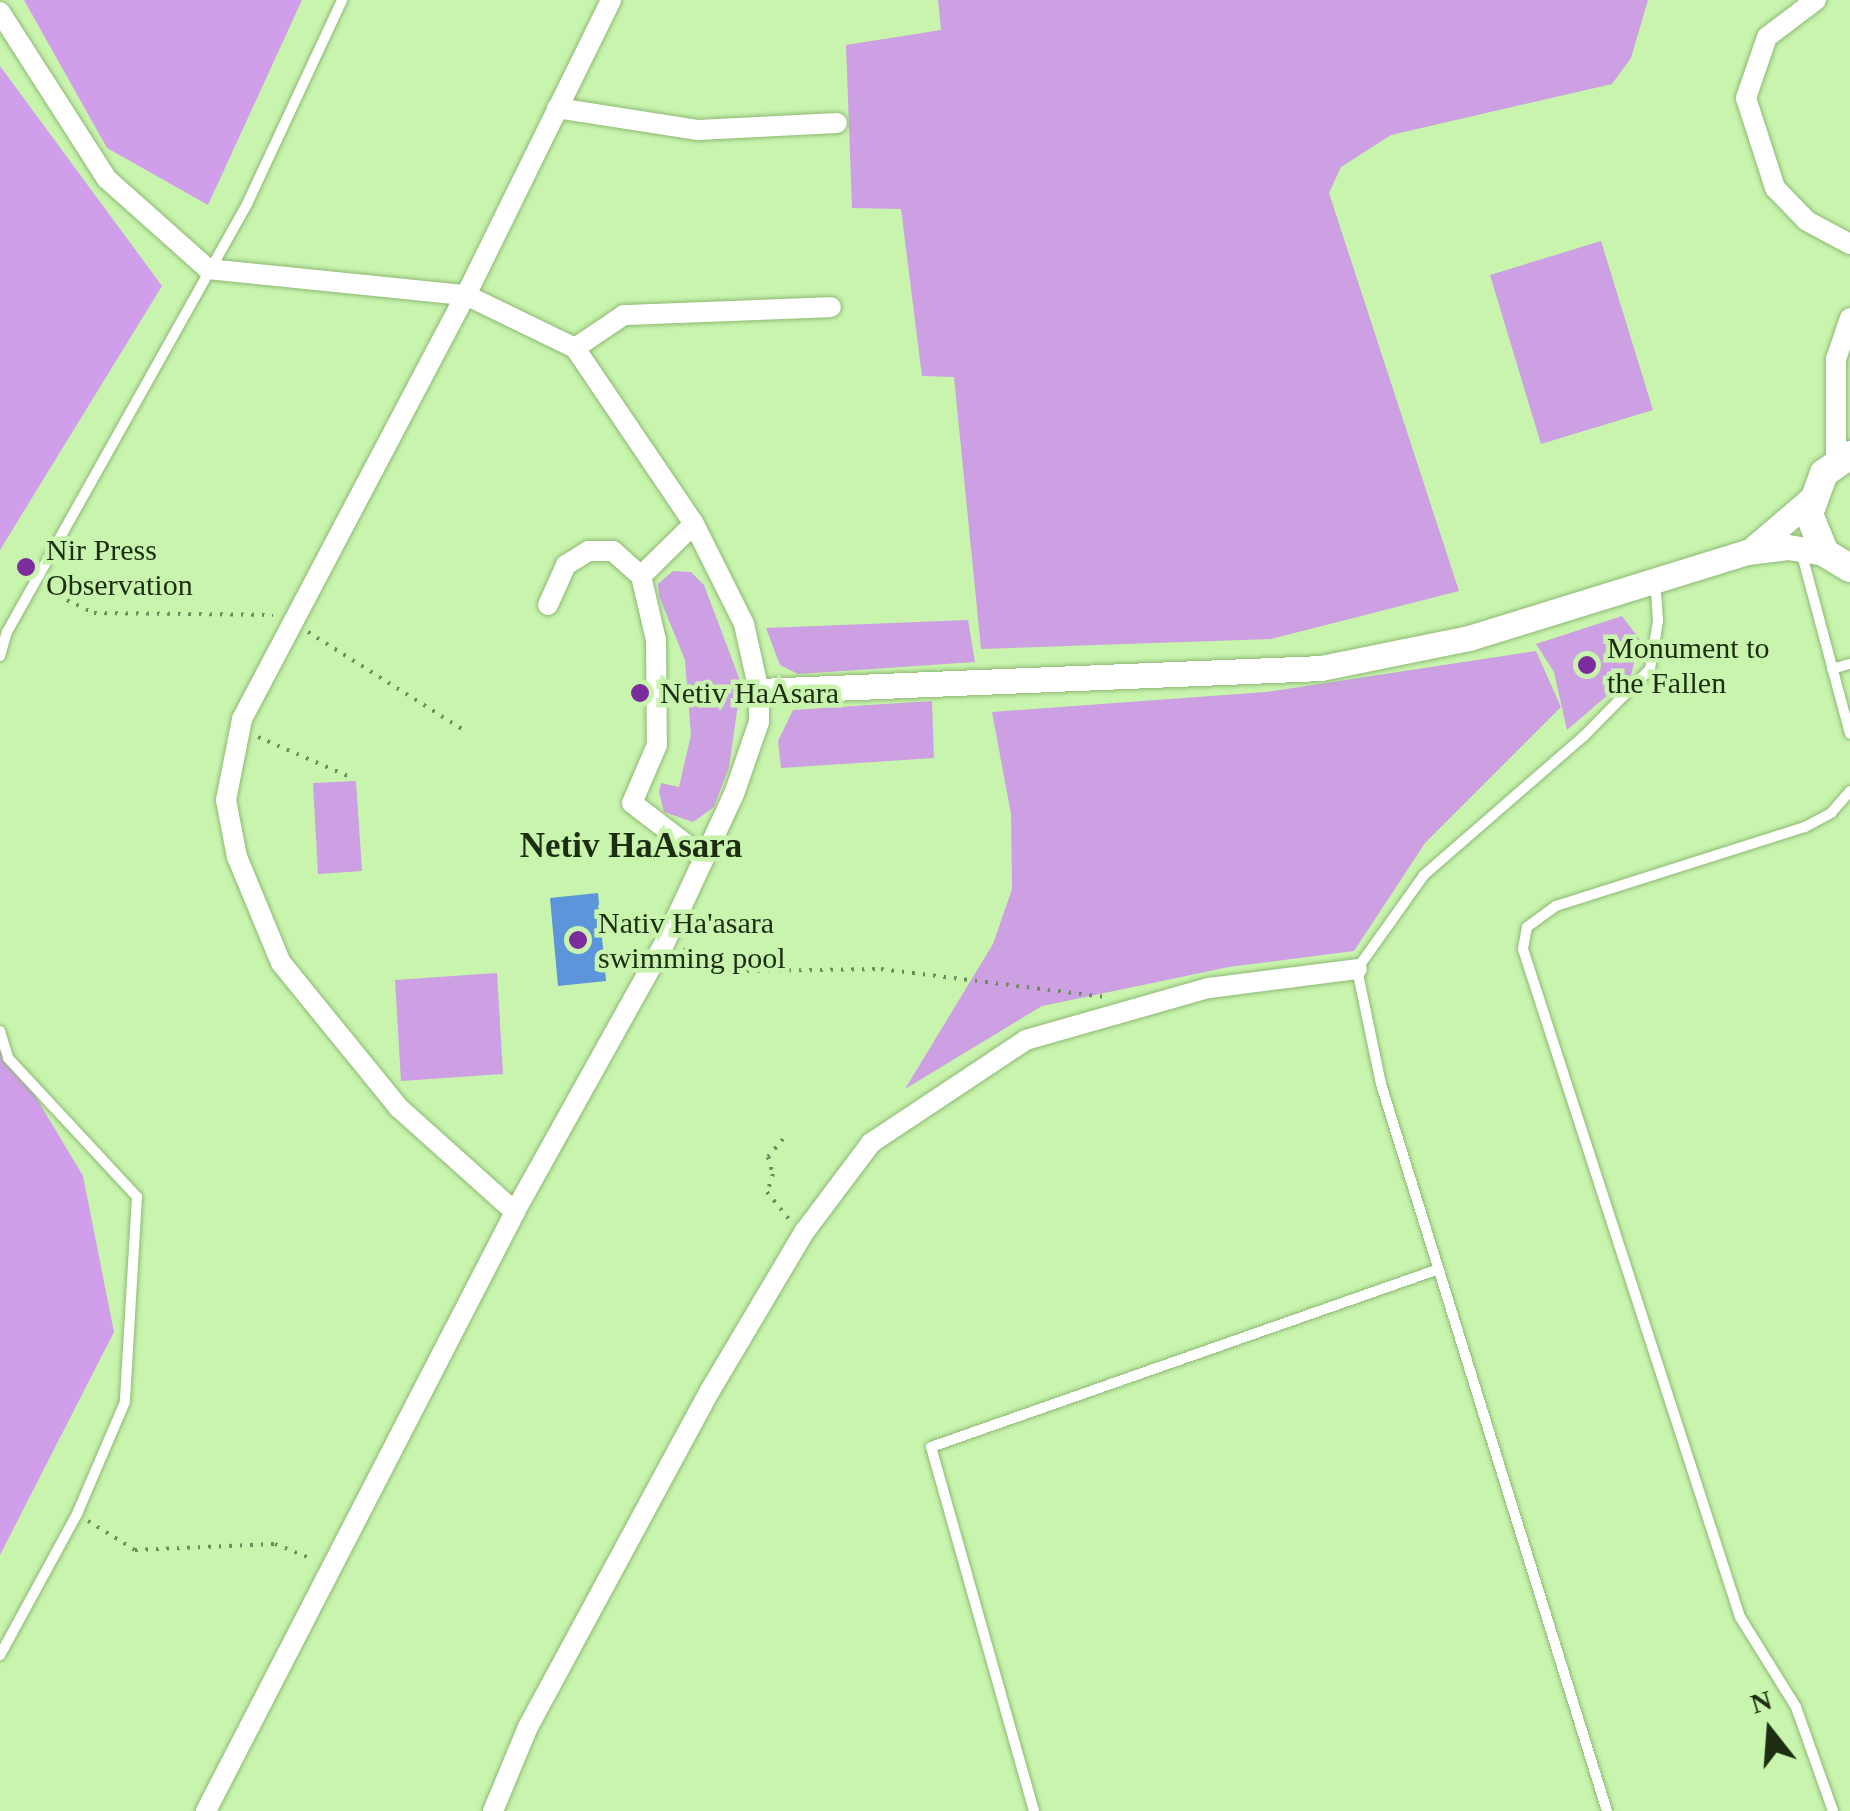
<!DOCTYPE html>
<html>
<head>
<meta charset="utf-8">
<style>
  body { margin:0 }
  #map { position:relative; width:1850px; height:1811px; overflow:hidden; background:#c8f4ae; font-family:"Times New Roman",serif }
  div>[style] { position:absolute }
  [style*='--x'] { left:calc(var(--x)*1px); top:calc(var(--y)*1px); width:calc(var(--w)*1px); rotate:calc(var(--a)*1deg) }
  .green>* { inset:0; background:#cca0e2 }
  .forest>* { inset:0; background:#d19eeb }
  .water>* { inset:0; background:#5c95d9 }
  .path>* { height:4px; margin-top:-2px; transform-origin:0; background:repeating-linear-gradient(90deg,#6e8b5b 0 2.5px,transparent 0 10.5px) }
  .roads { filter:drop-shadow(0 0 2px #8eb874) drop-shadow(0 0 2px #8eb874) }
  .service>* { height:10px; margin:-5px; padding:0 5px; transform-origin:5px; border-radius:5px; background:#fff }
  .minor>* { height:20px; margin:-10px; padding:0 10px; transform-origin:10px; border-radius:10px; background:#fff }
  .tertiary>* { height:25px; margin:-12.5px; padding:0 12.5px; transform-origin:12.5px; border-radius:12.5px; background:#fff }
  .secondary>* { height:28px; margin:-14px; padding:0 14px; transform-origin:14px; border-radius:14px; background:#fff }
  .dots>* { width:28px; height:28px; translate:-50% -50%; box-sizing:border-box; border:5px solid #c8f4ae; border-radius:50% }
  span { translate:-50% -50%; white-space:nowrap; text-align:center; line-height:1.15; -webkit-text-stroke:9px #c8f4ae; paint-order:stroke }
  .poi-label { font-size:30px; color:#1d2d12 }
  .left { translate:0 -50%; text-align:left }
  .quarter-label { font-size:35px; color:#1d2d12; font-weight:700 }
  .north { position:absolute; left:1720px; top:1681px; width:100px; height:100px; -webkit-text-stroke:8px #c8f4ae; paint-order:stroke; rotate:343deg; font-size:28px; font-weight:700; line-height:40px; text-align:center; color:#1d2d12 }
  .north::after { content:''; display:block; margin:auto; width:35px; height:45px; background:#1d2d12; clip-path:polygon(50% 0,100% 100%,50% 72%,0 100%) }
</style>
</head>
<body>
<div id="map">
  <div class="green">
    <div style="clip-path:polygon(938px 0,1648px 0,1631px 58px,1612px 84px,1391px 135px,1341px 167px,1329px 193px,1459px 591px,1271px 639px,981px 649px,954px 377px,922px 376px,901px 209px,852px 208px,846px 45px,941px 30px)"></div>
    <div style="clip-path:polygon(1601px 241px,1653px 410px,1541px 444px,1490px 275px)"></div>
    <div style="clip-path:polygon(673px 571px,691px 572px,704px 585px,741px 683px,729px 767px,714px 807px,693px 822px,664px 812px,659px 792px,661px 783px,679px 787px,691px 735px,685px 660px,659px 596px,658px 584px)"></div>
    <div style="clip-path:polygon(1622px 616px,1640px 640px,1631px 675px,1567px 730px,1554px 672px,1536px 644px)"></div>
    <div style="clip-path:polygon(968px 620px,975px 662px,798px 674px,780px 665px,766px 628px)"></div>
    <div style="clip-path:polygon(1536px 651px,1561px 707px,1425px 843px,1354px 951px,1229px 967px,1042px 1006px,905px 1089px,993px 944px,1012px 889px,1011px 814px,992px 712px,1266px 692px)"></div>
    <div style="clip-path:polygon(932px 701px,934px 758px,781px 768px,778px 741px,793px 710px)"></div>
    <div style="clip-path:polygon(356px 781px,362px 871px,318px 874px,313px 783px)"></div>
    <div style="clip-path:polygon(497px 973px,503px 1074px,401px 1081px,395px 980px)"></div>
  </div>
  <div class="forest">
    <div style="clip-path:polygon(24px 0,302px 0,208px 205px,107px 148px)"></div>
    <div style="clip-path:polygon(0 66px,162px 286px,0 550px)"></div>
    <div style="clip-path:polygon(0 1037px,83px 1176px,114px 1332px,0 1555px)"></div>
  </div>
  <div class="water">
    <div style="clip-path:polygon(598px 893px,606px 981px,558px 986px,550px 898px)"></div>
  </div>
  <div class="path">
    <div style="--x:48;--y:591;--w:51;--a:25.6"></div>
    <div style="--x:94;--y:613;--w:179;--a:0.6"></div>
    <div style="--x:308;--y:632;--w:186;--a:32.2"></div>
    <div style="--x:258;--y:737;--w:100;--a:23.5"></div>
    <div style="--x:683;--y:949;--w:57;--a:22.5"></div>
    <div style="--x:736;--y:971;--w:145;--a:-0.8"></div>
    <div style="--x:881;--y:969;--w:228;--a:7.1"></div>
    <div style="--x:783;--y:1139;--w:23;--a:130"></div>
    <div style="--x:768;--y:1157;--w:18;--a:74"></div>
    <div style="--x:773;--y:1174;--w:19;--a:108"></div>
    <div style="--x:767;--y:1192;--w:36;--a:51"></div>
    <div style="--x:88;--y:1521;--w:55;--a:31.7"></div>
    <div style="--x:135;--y:1550;--w:140;--a:-2.5"></div>
    <div style="--x:275;--y:1544;--w:40;--a:22"></div>
  </div>
  <div class="roads">
    <div class="service">
      <div style="--x:1801;--y:551;--w:189;--a:75"></div>
      <div style="--x:0;--y:656;--w:25;--a:-74"></div>
      <div style="--x:7;--y:632;--w:491;--a:-60.7"></div>
      <div style="--x:247;--y:204;--w:225;--a:-65"></div>
      <div style="--x:1832;--y:669;--w:19;--a:-16"></div>
      <div style="--x:0;--y:1031;--w:28;--a:73"></div>
      <div style="--x:8;--y:1058;--w:190;--a:47.1"></div>
      <div style="--x:137;--y:1197;--w:205;--a:93.4"></div>
      <div style="--x:125;--y:1402;--w:122;--a:113.2"></div>
      <div style="--x:77;--y:1514;--w:161;--a:118.6"></div>
      <div style="--x:1034;--y:1811;--w:378;--a:-105.8"></div>
      <div style="--x:931;--y:1447;--w:538;--a:-19.31"></div>
      <div style="--x:1607;--y:1811;--w:761;--a:-107.27"></div>
      <div style="--x:1381;--y:1084;--w:117;--a:-101.8"></div>
      <div style="--x:1357;--y:969;--w:115;--a:-54.5"></div>
      <div style="--x:1424;--y:875;--w:211;--a:-41"></div>
      <div style="--x:1583;--y:737;--w:95;--a:-45.4"></div>
      <div style="--x:1650;--y:669;--w:49;--a:-80.5"></div>
      <div style="--x:1658;--y:621;--w:39;--a:-94"></div>
      <div style="--x:1833;--y:1811;--w:110;--a:-109.6"></div>
      <div style="--x:1796;--y:1707;--w:106;--a:-121.9"></div>
      <div style="--x:1740;--y:1617;--w:702;--a:-108"></div>
      <div style="--x:1523;--y:949;--w:22;--a:-80"></div>
      <div style="--x:1527;--y:927;--w:36;--a:-36"></div>
      <div style="--x:1556;--y:906;--w:261;--a:-17.6"></div>
      <div style="--x:1805;--y:827;--w:30;--a:-28"></div>
      <div style="--x:1831;--y:813;--w:29;--a:-49"></div>
    </div>
    <div class="minor">
      <div style="--x:1816;--y:0;--w:61;--a:142.9"></div>
      <div style="--x:1767;--y:37;--w:65;--a:109"></div>
      <div style="--x:1746;--y:98;--w:95;--a:72.1"></div>
      <div style="--x:1775;--y:188;--w:46;--a:45.9"></div>
      <div style="--x:1807;--y:221;--w:49;--a:28.1"></div>
      <div style="--x:0;--y:12;--w:198;--a:57.4"></div>
      <div style="--x:107;--y:179;--w:135;--a:41.7"></div>
      <div style="--x:208;--y:269;--w:259;--a:5.8"></div>
      <div style="--x:466;--y:295;--w:121;--a:25.9"></div>
      <div style="--x:575;--y:348;--w:212;--a:55.9"></div>
      <div style="--x:694;--y:524;--w:112;--a:63.4"></div>
      <div style="--x:744;--y:624;--w:69;--a:77.4"></div>
      <div style="--x:759;--y:691;--w:31;--a:90"></div>
      <div style="--x:759;--y:722;--w:76;--a:109.1"></div>
      <div style="--x:734;--y:794;--w:163;--a:115"></div>
      <div style="--x:665;--y:942;--w:309;--a:119.1"></div>
      <div style="--x:515;--y:1212;--w:674;--a:117.29"></div>
      <div style="--x:557;--y:108;--w:143;--a:8.9"></div>
      <div style="--x:698;--y:130;--w:139;--a:-2.9"></div>
      <div style="--x:575;--y:348;--w:59;--a:-34"></div>
      <div style="--x:624;--y:315;--w:207;--a:-2.2"></div>
      <div style="--x:1836;--y:462;--w:103;--a:-90"></div>
      <div style="--x:1836;--y:359;--w:43;--a:-71.1"></div>
      <div style="--x:641;--y:576;--w:74;--a:-44.5"></div>
      <div style="--x:548;--y:605;--w:44;--a:-65.8"></div>
      <div style="--x:566;--y:565;--w:26;--a:-32"></div>
      <div style="--x:588;--y:551;--w:25;--a:0"></div>
      <div style="--x:613;--y:551;--w:38;--a:42"></div>
      <div style="--x:641;--y:576;--w:66;--a:76.8"></div>
      <div style="--x:656;--y:640;--w:105;--a:89.5"></div>
      <div style="--x:657;--y:745;--w:63;--a:113.3"></div>
      <div style="--x:632;--y:803;--w:91;--a:37.4"></div>
      <div style="--x:515;--y:1212;--w:156;--a:-138.1"></div>
      <div style="--x:399;--y:1108;--w:187;--a:-129.1"></div>
      <div style="--x:281;--y:963;--w:115;--a:-112.5"></div>
      <div style="--x:237;--y:857;--w:58;--a:-100.9"></div>
      <div style="--x:226;--y:800;--w:83;--a:-78.8"></div>
      <div style="--x:242;--y:719;--w:480;--a:-62.2"></div>
      <div style="--x:466;--y:295;--w:329;--a:-63.8"></div>
      <div style="--x:493;--y:1811;--w:91;--a:-67.4"></div>
      <div style="--x:528;--y:1727;--w:384;--a:-61.6"></div>
      <div style="--x:711;--y:1389;--w:184;--a:-59.3"></div>
      <div style="--x:805;--y:1231;--w:110;--a:-53.1"></div>
      <div style="--x:871;--y:1143;--w:186;--a:-33.6"></div>
      <div style="--x:1026;--y:1040;--w:190;--a:-15.9"></div>
      <div style="--x:1209;--y:988;--w:149;--a:-7.3"></div>
    </div>
    <div class="tertiary">
      <div style="--x:1755;--y:547;--w:72;--a:-40.5"></div>
      <div style="--x:759;--y:691;--w:562;--a:-2.34"></div>
      <div style="--x:1321;--y:668;--w:151;--a:-11.5"></div>
      <div style="--x:1469;--y:638;--w:291;--a:-17.2"></div>
      <div style="--x:1747;--y:552;--w:41;--a:-7"></div>
      <div style="--x:1788;--y:547;--w:37;--a:9"></div>
    </div>
    <div class="secondary">
      <div style="--x:1850;--y:455;--w:32;--a:145"></div>
      <div style="--x:1824;--y:473;--w:44;--a:110.1"></div>
      <div style="--x:1809;--y:514;--w:42;--a:67.7"></div>
      <div style="--x:1825;--y:553;--w:29;--a:31"></div>
    </div>
  </div>
  <div class="dots">
    <div style="left:26px;top:567px;background:#7c2c9d"></div>
    <div style="left:1587px;top:665px;background:#7c2c9d"></div>
    <div style="left:640px;top:693px;background:#7c2c9d"></div>
    <div style="left:578px;top:940px;background:#7c2c9d"></div>
  </div>
  <div class="poi-label">
    <span class="left" style="left:46px;top:567px">Nir Press<br>Observation</span>
    <span class="left" style="left:1607px;top:665px">Monument to<br>the Fallen</span>
    <span class="left" style="left:660px;top:693px">Netiv HaAsara</span>
    <span class="left" style="left:598px;top:940px">Nativ Ha'asara<br>swimming pool</span>
  </div>
  <div class="quarter-label">
    <span style="left:631px;top:846px">Netiv HaAsara</span>
  </div>
  <div class="north">N</div>
</div>
</body>
</html>
